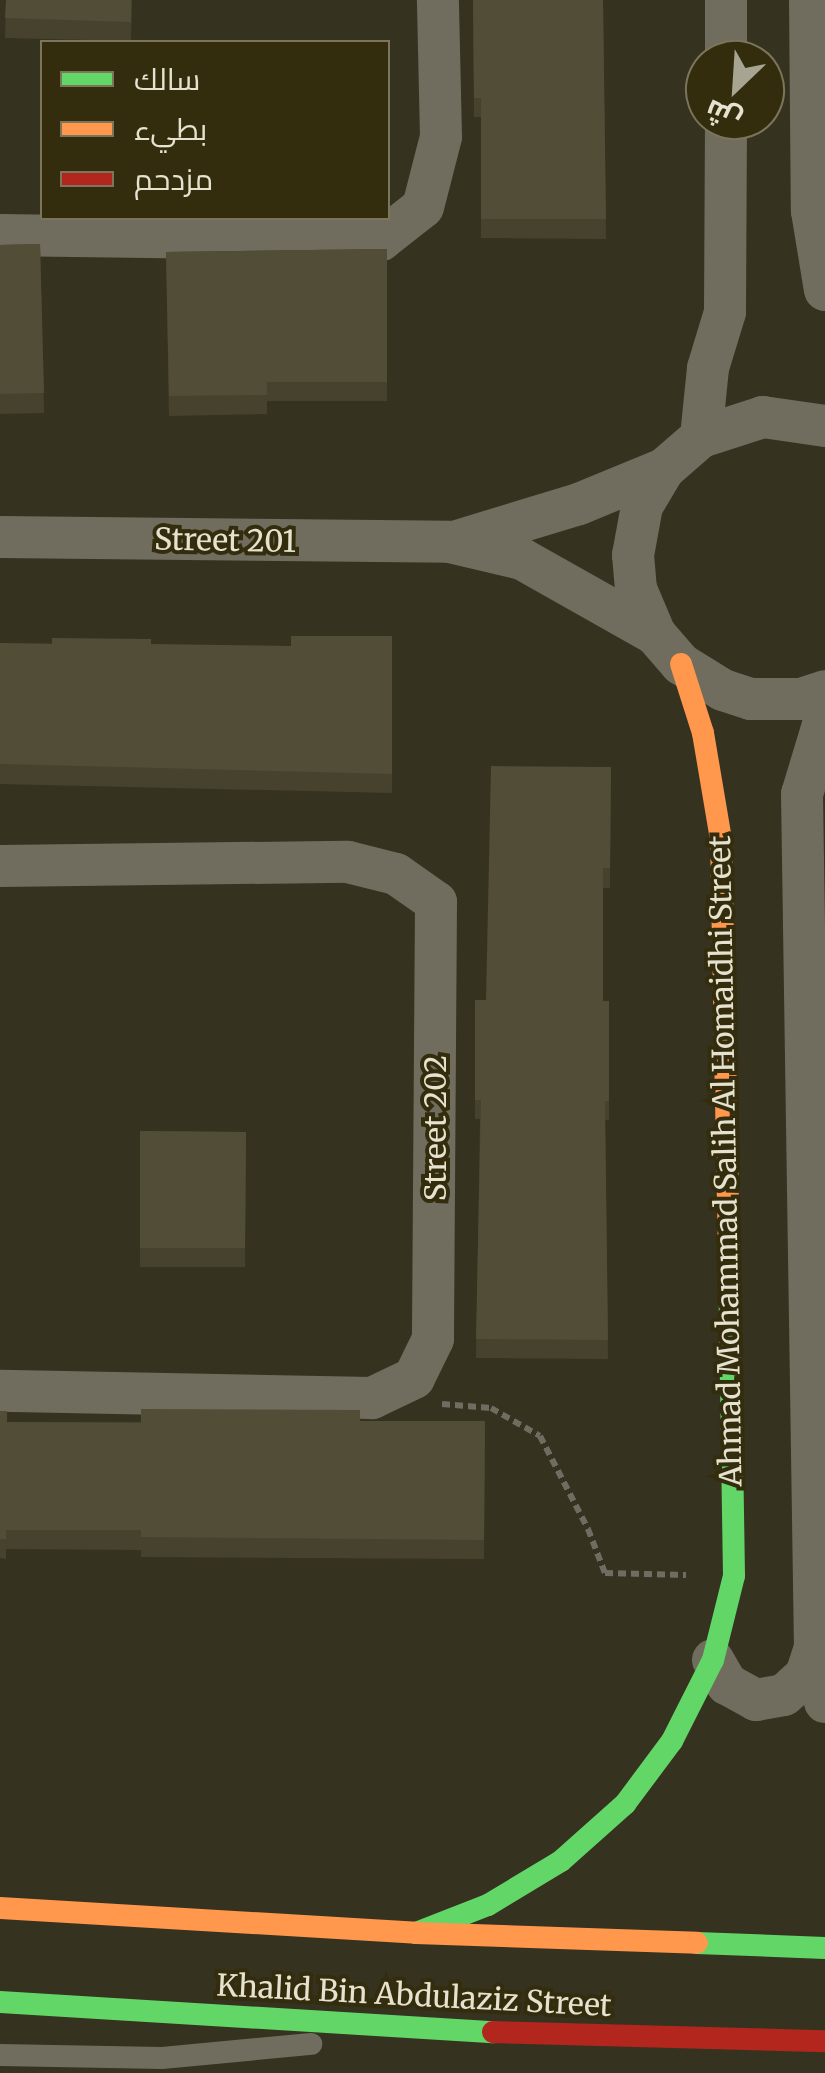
<!DOCTYPE html>
<html>
<head>
<meta charset="utf-8">
<style>
  body { margin:0 }
  #map { position:relative; width:825px; height:2073px; overflow:hidden; background:#363220; font-family:Merriweather,Cairo,serif }
  div>[style] { position:absolute }
  [style*='--x'] { left:calc(var(--x)*1px); top:calc(var(--y)*1px); width:calc(var(--w)*1px); rotate:calc(var(--a)*1deg) }
  .path>* { height:6px; margin-top:-3px; transform-origin:0; background:repeating-linear-gradient(90deg,#6f6d61 0 8px,transparent 0 13px) }
  .lane>* { height:22px; margin:-11px; padding:0 11px; transform-origin:11px; border-radius:11px; background:#706d5f }
  .street>* { height:42px; margin:-21px; padding:0 21px; transform-origin:21px; border-radius:21px; background:#706d5f }
  .fast>* { height:22px; margin:-11px; padding:0 11px; transform-origin:11px; border-radius:11px; background:#63d668 }
  .slow>* { height:22px; margin:-11px; padding:0 11px; transform-origin:11px; border-radius:11px; background:#ff974d }
  .jam>* { height:22px; margin:-11px; padding:0 11px; transform-origin:11px; border-radius:11px; background:#b3261e }
  .wall>* { inset:0; background:#46422e }
  .building>* { inset:0; background:#514d36 }
  span { translate:-50% -50%; white-space:nowrap; text-align:center; line-height:1.15; -webkit-text-stroke:8px #332d0e; paint-order:stroke }
  .street-label { font-size:30px; color:#e6e2d0 }
  .legend { position:absolute; left:40px; top:40px; width:350px; height:180px; box-sizing:border-box; background:#332d0e; border:2px solid #7b755c; margin:0; padding:12px 18px; list-style:none; font-size:30px; color:#e6e2d0 }
  .legend li { display:flex; align-items:center; gap:20px; height:50px }
  .legend b { width:50px; border:2px solid #7b755c }
  .north { position:absolute; left:685px; top:40px; width:100px; height:100px; box-sizing:border-box; background:#332d0e; border:2px solid #7b755c; border-radius:50%; rotate:205deg; font-size:28px; font-weight:700; line-height:40px; text-align:center; color:#e6e2d0 }
  .north::after { content:''; display:block; margin:auto; width:35px; height:45px; background:#a8a492; clip-path:polygon(50% 0,100% 100%,50% 72%,0 100%) }
</style>
</head>
<body>
<div id="map">
  <div class="path">
    <div style="--x:442;--y:1404;--w:49;--a:4.7"></div>
    <div style="--x:491;--y:1408;--w:56;--a:29.7"></div>
    <div style="--x:540;--y:1436;--w:105;--a:62.7"></div>
    <div style="--x:588;--y:1529;--w:47;--a:68.9"></div>
    <div style="--x:605;--y:1573;--w:81;--a:1.4"></div>
  </div>
  <div class="lane">
    <div style="--x:0;--y:2055;--w:162;--a:1.1"></div>
    <div style="--x:162;--y:2058;--w:150;--a:-5.4"></div>
  </div>
  <div class="street">
    <div style="--x:810;--y:0;--w:211;--a:89.5"></div>
    <div style="--x:812;--y:211;--w:80;--a:80.7"></div>
    <div style="--x:726;--y:60;--w:60;--a:-90"></div>
    <div style="--x:0;--y:235;--w:381;--a:0.8"></div>
    <div style="--x:381;--y:240;--w:53;--a:-38.2"></div>
    <div style="--x:423;--y:207;--w:72;--a:-75.6"></div>
    <div style="--x:441;--y:137;--w:137;--a:-91.3"></div>
    <div style="--x:825;--y:426;--w:63;--a:-171.7"></div>
    <div style="--x:763;--y:417;--w:65;--a:162.1"></div>
    <div style="--x:701;--y:437;--w:49;--a:139.1"></div>
    <div style="--x:664;--y:469;--w:43;--a:120.7"></div>
    <div style="--x:642;--y:506;--w:50;--a:100.4"></div>
    <div style="--x:633;--y:555;--w:34;--a:85"></div>
    <div style="--x:636;--y:589;--w:49;--a:67.1"></div>
    <div style="--x:655;--y:634;--w:40;--a:49"></div>
    <div style="--x:681;--y:664;--w:49;--a:31.8"></div>
    <div style="--x:723;--y:690;--w:29;--a:18"></div>
    <div style="--x:751;--y:699;--w:50;--a:0"></div>
    <div style="--x:801;--y:699;--w:25;--a:-18"></div>
    <div style="--x:701;--y:437;--w:69;--a:-84.2"></div>
    <div style="--x:708;--y:368;--w:59;--a:-73.1"></div>
    <div style="--x:725;--y:312;--w:192;--a:-89.7"></div>
    <div style="--x:0;--y:537;--w:450;--a:0.6"></div>
    <div style="--x:450;--y:542;--w:74;--a:13.3"></div>
    <div style="--x:522;--y:559;--w:153;--a:29.4"></div>
    <div style="--x:457;--y:541;--w:127;--a:-16.9"></div>
    <div style="--x:579;--y:504;--w:92;--a:-22.4"></div>
    <div style="--x:825;--y:718;--w:79;--a:106.8"></div>
    <div style="--x:802;--y:794;--w:854;--a:89.13"></div>
    <div style="--x:815;--y:1648;--w:55;--a:79.5"></div>
    <div style="--x:0;--y:866;--w:348;--a:-0.7"></div>
    <div style="--x:348;--y:862;--w:49;--a:14"></div>
    <div style="--x:396;--y:874;--w:49;--a:35"></div>
    <div style="--x:436;--y:902;--w:437;--a:90.4"></div>
    <div style="--x:433;--y:1339;--w:43;--a:116"></div>
    <div style="--x:414;--y:1378;--w:47;--a:154.5"></div>
    <div style="--x:372;--y:1398;--w:372;--a:-178.9"></div>
    <div style="--x:713;--y:1660;--w:28;--a:60"></div>
    <div style="--x:727;--y:1684;--w:33;--a:29"></div>
    <div style="--x:756;--y:1700;--w:28;--a:-10"></div>
    <div style="--x:784;--y:1695;--w:30;--a:-42"></div>
    <div style="--x:806;--y:1675;--w:28;--a:-72"></div>
  </div>
  <div class="fast">
    <div style="--x:416;--y:1933;--w:77;--a:-21.3"></div>
    <div style="--x:488;--y:1905;--w:85;--a:-31.1"></div>
    <div style="--x:561;--y:1861;--w:86;--a:-41.7"></div>
    <div style="--x:625;--y:1804;--w:79;--a:-53.3"></div>
    <div style="--x:672;--y:1741;--w:91;--a:-63.2"></div>
    <div style="--x:713;--y:1660;--w:87;--a:-76"></div>
    <div style="--x:734;--y:1576;--w:305;--a:-90.9"></div>
    <div style="--x:697;--y:1943;--w:128;--a:2.2"></div>
    <div style="--x:0;--y:2002;--w:494;--a:3.5"></div>
  </div>
  <div class="slow">
    <div style="--x:681;--y:664;--w:72;--a:72.3"></div>
    <div style="--x:703;--y:733;--w:108;--a:80.4"></div>
    <div style="--x:721;--y:839;--w:432;--a:88.9"></div>
    <div style="--x:0;--y:1908;--w:417;--a:3.4"></div>
    <div style="--x:416;--y:1933;--w:281;--a:2"></div>
  </div>
  <div class="jam">
    <div style="--x:493;--y:2032;--w:332;--a:1.6"></div>
  </div>
  <div class="wall">
    <div style="clip-path:polygon(6px 0,132px 0,131px 41px,5px 38px)"></div>
    <div style="clip-path:polygon(473px 0,603px 0,606px 239px,481px 238px,481px 117px,474px 117px)"></div>
    <div style="clip-path:polygon(40px 244px,44px 413px,0 414px,0 245px)"></div>
    <div style="clip-path:polygon(387px 249px,387px 401px,267px 401px,267px 414px,169px 416px,166px 252px)"></div>
    <div style="clip-path:polygon(392px 636px,392px 793px,0 784px,0 643px,291px 646px)"></div>
    <div style="clip-path:polygon(611px 767px,610px 888px,603px 888px,603px 1001px,609px 1001px,609px 1120px,605px 1120px,608px 1359px,476px 1358px,480px 1119px,475px 1119px,475px 1000px,486px 1000px)"></div>
    <div style="clip-path:polygon(140px 1131px,246px 1132px,245px 1267px,140px 1267px)"></div>
    <div style="clip-path:polygon(0 1411px,7px 1422px,485px 1421px,484px 1559px,141px 1557px,141px 1550px,6px 1549px,6px 1559px,0 1558px)"></div>
  </div>
  <div class="building">
    <div style="clip-path:polygon(6px 0,131px 0,131px 22px,5px 18px)"></div>
    <div style="clip-path:polygon(473px 0,603px 0,606px 219px,481px 219px,481px 98px,474px 98px)"></div>
    <div style="clip-path:polygon(40px 244px,44px 393px,0 394px,0 245px)"></div>
    <div style="clip-path:polygon(387px 249px,387px 382px,267px 382px,267px 395px,169px 396px,166px 252px)"></div>
    <div style="clip-path:polygon(291px 636px,392px 636px,392px 774px,0 764px,0 643px,52px 644px,52px 638px,151px 639px,151px 644px,291px 646px)"></div>
    <div style="clip-path:polygon(491px 766px,611px 767px,610px 868px,603px 868px,603px 1001px,609px 1001px,609px 1101px,605px 1101px,608px 1340px,476px 1339px,481px 1100px,475px 1100px,475px 1000px,486px 1000px)"></div>
    <div style="clip-path:polygon(140px 1131px,246px 1132px,245px 1248px,140px 1248px)"></div>
    <div style="clip-path:polygon(141px 1409px,360px 1410px,360px 1421px,485px 1421px,484px 1540px,141px 1537px,141px 1530px,6px 1530px,6px 1539px,0 1539px,0 1411px,7px 1411px,7px 1422px,141px 1423px)"></div>
  </div>
  <div class="street-label">
    <span style="left:225px;top:540px;rotate:1deg">Street 201</span>
    <span style="left:435px;top:1128px;rotate:-90deg">Street 202</span>
    <span style="left:725px;top:1161px;rotate:-91deg">Ahmad Mohammad Salih Al Homaidhi Street</span>
    <span style="left:414px;top:1995px;rotate:3deg">Khalid Bin Abdulaziz Street</span>
  </div>
  <ul class="legend">
  <li><b style="height:12px;background:#63d668"></b>سالك</li>
  <li><b style="height:12px;background:#ff974d"></b>بطيء</li>
  <li><b style="height:12px;background:#b3261e"></b>مزدحم</li>
  </ul>
  <div class="north">ش</div>
</div>
</body>
</html>
